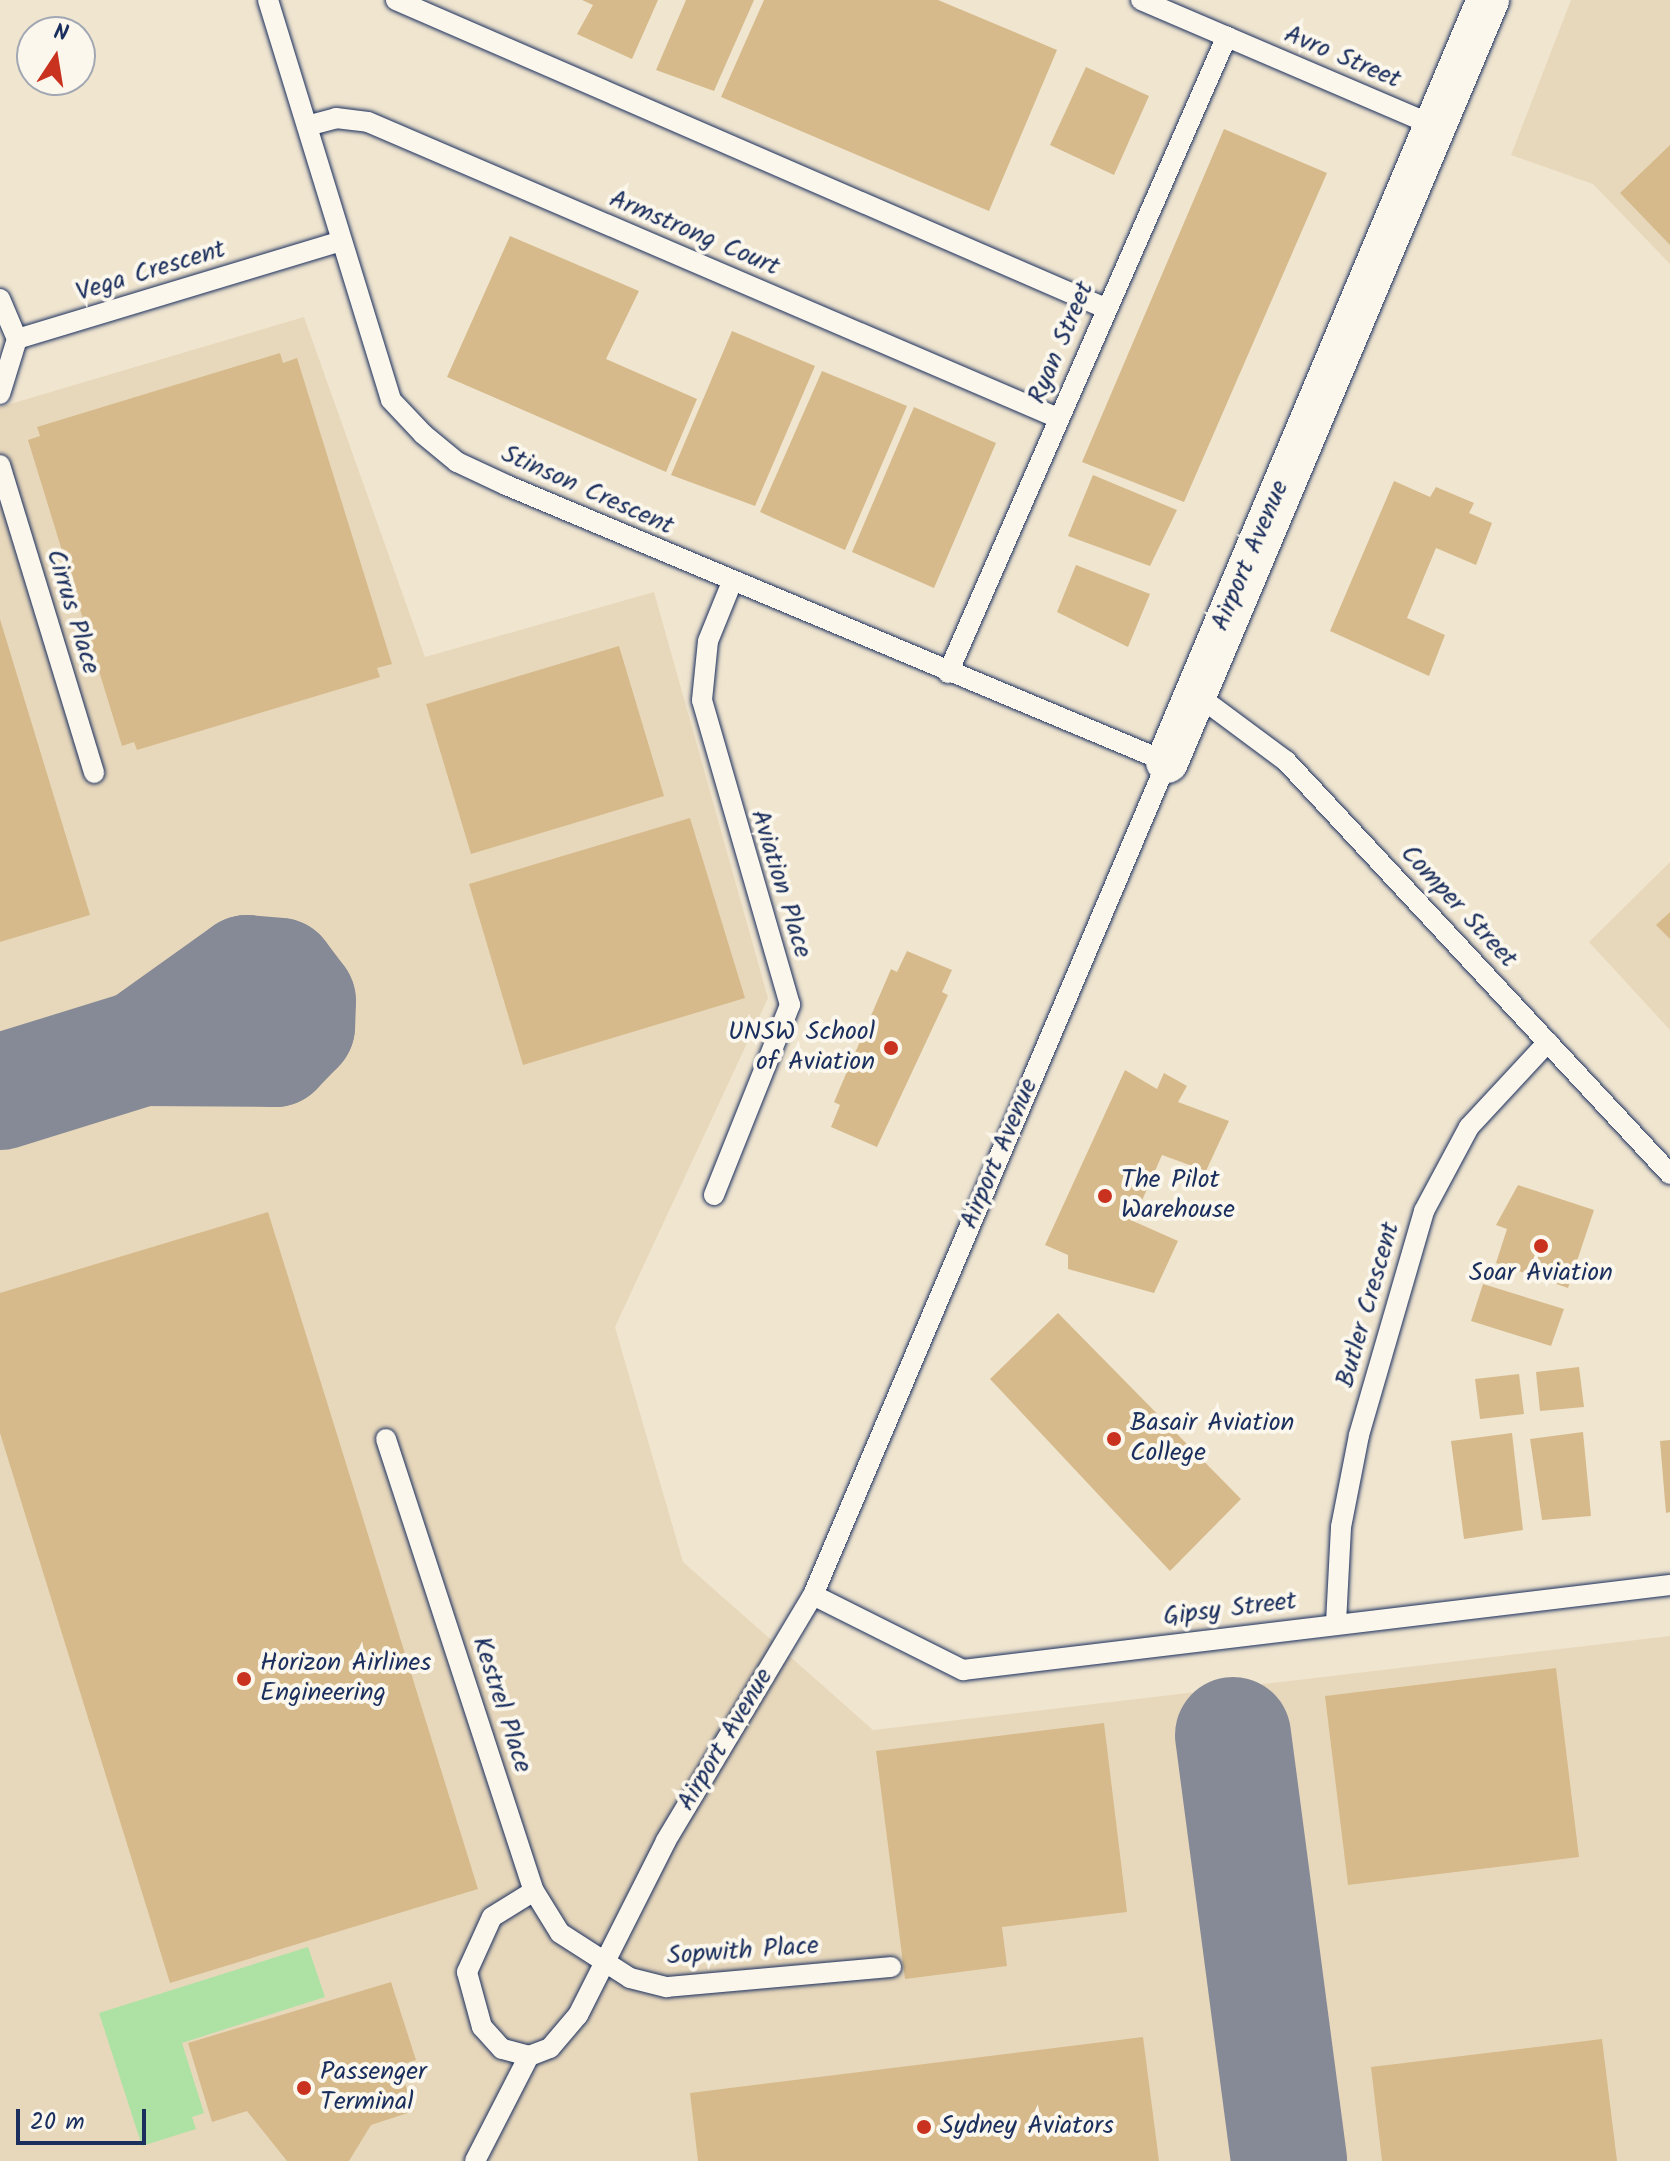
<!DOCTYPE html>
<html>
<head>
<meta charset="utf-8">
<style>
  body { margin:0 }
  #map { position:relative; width:1670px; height:2161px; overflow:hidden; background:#f0e5cf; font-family:Kalam,sans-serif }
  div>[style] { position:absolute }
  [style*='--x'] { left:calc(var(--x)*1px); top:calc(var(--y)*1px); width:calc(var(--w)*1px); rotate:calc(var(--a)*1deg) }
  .built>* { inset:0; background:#e8d8bb }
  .green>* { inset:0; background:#ade2a4 }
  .taxiway>* { height:116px; margin:-58px; padding:0 58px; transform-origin:58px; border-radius:58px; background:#868a96 }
  .building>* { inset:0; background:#d6ba8b }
  .roads { filter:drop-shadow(0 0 2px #1b2f5e) drop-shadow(0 0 2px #1b2f5e) }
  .service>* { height:20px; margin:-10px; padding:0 10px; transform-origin:10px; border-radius:10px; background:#fbf7ec }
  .minor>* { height:42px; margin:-21px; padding:0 21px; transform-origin:21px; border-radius:21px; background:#fbf7ec }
  .dots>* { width:22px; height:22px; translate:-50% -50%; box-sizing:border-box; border:4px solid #fbf7ec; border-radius:50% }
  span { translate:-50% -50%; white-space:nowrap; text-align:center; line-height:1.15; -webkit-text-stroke:8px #fbf7ec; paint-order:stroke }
  .street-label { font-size:26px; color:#1b2f5e }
  .poi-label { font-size:26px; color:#1b2f5e }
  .right { translate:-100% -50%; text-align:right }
  .left { translate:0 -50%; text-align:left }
  .north { position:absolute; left:16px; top:16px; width:80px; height:80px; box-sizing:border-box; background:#fbf7ec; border:2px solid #a1a7b3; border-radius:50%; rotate:12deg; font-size:22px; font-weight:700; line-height:32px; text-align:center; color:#1b2f5e }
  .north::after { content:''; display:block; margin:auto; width:28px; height:36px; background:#c8321e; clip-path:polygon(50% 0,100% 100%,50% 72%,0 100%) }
  .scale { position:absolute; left:16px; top:2109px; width:130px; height:36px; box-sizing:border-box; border:4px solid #1b2f5e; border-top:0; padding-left:10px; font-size:24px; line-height:28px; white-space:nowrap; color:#1b2f5e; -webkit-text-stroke:6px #fbf7ec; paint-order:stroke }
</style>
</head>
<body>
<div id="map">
  <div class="built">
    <div style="clip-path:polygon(1571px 0,1670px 0,1670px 264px,1593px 184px,1511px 155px)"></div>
    <div style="clip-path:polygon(304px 317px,425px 657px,654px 592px,768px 998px,615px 1327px,683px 1562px,873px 1730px,1670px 1636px,1670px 2161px,0 2161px,0 407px)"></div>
    <div style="clip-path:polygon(1670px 862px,1670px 1030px,1589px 942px)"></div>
  </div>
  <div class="green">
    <div style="clip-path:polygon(308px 1947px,325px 1997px,182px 2043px,204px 2113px,192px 2117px,196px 2129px,142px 2146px,99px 2013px)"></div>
  </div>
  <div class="taxiway">
    <div style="--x:0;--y:1092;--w:149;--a:-17.2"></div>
    <div style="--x:142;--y:1048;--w:129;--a:-35.5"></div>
    <div style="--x:247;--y:973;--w:32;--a:5"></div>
    <div style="--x:279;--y:976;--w:31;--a:53"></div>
    <div style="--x:298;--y:1001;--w:25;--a:92"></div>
    <div style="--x:297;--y:1026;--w:32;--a:134"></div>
    <div style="--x:275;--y:1049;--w:133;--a:-179.6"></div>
    <div style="--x:1233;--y:1735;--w:430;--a:82.5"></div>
  </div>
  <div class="building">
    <div style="clip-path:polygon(582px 0,658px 0,632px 59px,577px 34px,593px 5px)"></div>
    <div style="clip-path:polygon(686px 0,754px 0,714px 91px,656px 70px)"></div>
    <div style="clip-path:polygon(764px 0,938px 0,1057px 50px,989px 211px,721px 97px)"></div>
    <div style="clip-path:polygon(1086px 67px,1149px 96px,1114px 175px,1050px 145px)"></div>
    <div style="clip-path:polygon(1224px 129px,1327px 173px,1184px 502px,1082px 462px)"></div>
    <div style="clip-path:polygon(1670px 145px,1670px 245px,1620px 193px)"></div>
    <div style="clip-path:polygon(510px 236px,639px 291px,606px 359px,697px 399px,666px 472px,447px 377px)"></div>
    <div style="clip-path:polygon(732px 331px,815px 366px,755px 506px,671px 475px)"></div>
    <div style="clip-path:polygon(280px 353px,283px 363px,297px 358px,392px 664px,377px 668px,380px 677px,137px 750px,134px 742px,122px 746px,28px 440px,40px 436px,37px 427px)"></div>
    <div style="clip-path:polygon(822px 371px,907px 406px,845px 550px,760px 512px)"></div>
    <div style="clip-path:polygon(914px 407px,996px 443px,934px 588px,852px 552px)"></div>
    <div style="clip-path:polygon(1093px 475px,1177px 510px,1150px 566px,1068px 536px)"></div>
    <div style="clip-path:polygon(1394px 481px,1430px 497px,1436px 487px,1474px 503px,1469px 513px,1492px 523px,1476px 565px,1436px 548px,1407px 618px,1445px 635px,1429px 676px,1330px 631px)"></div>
    <div style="clip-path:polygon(1076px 565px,1150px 594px,1128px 647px,1057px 612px)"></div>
    <div style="clip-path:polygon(0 619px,90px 915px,0 942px)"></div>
    <div style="clip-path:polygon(619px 646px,664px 796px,471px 854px,426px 704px)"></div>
    <div style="clip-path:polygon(690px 818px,745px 998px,523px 1065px,469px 884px)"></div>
    <div style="clip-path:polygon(1670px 912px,1670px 939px,1656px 925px)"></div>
    <div style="clip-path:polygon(907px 951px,952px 970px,942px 992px,948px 995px,877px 1147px,831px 1127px,840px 1105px,834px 1102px,891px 969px,897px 972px)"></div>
    <div style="clip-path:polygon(1125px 1070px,1157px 1089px,1164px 1073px,1187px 1086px,1178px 1102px,1229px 1121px,1206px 1171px,1162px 1155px,1133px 1221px,1178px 1241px,1154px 1293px,1068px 1269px,1068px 1255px,1045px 1245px)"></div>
    <div style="clip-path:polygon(1518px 1185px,1594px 1210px,1568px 1288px,1496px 1263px,1507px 1229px,1496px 1225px)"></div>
    <div style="clip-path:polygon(268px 1212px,478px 1889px,170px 1983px,0 1433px,0 1293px)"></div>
    <div style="clip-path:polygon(1483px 1284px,1564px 1309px,1551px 1346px,1471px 1321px)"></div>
    <div style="clip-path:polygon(1058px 1313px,1241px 1499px,1170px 1571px,990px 1379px)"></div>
    <div style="clip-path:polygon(1579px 1367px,1584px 1407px,1540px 1411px,1536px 1372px)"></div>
    <div style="clip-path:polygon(1519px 1374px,1524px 1414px,1480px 1419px,1475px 1379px)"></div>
    <div style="clip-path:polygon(1583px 1432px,1591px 1516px,1542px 1520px,1530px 1439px)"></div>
    <div style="clip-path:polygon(1512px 1433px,1523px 1530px,1464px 1539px,1451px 1441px)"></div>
    <div style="clip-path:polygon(1670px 1440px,1670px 1512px,1666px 1513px,1660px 1441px)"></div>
    <div style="clip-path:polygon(1556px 1668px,1579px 1857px,1348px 1885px,1325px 1696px)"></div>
    <div style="clip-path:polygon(1104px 1723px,1127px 1912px,1002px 1927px,1007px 1966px,905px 1979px,876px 1751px)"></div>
    <div style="clip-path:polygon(391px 1982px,416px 2060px,399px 2065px,414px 2111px,371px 2125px,349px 2161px,287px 2161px,247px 2111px,212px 2122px,188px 2043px)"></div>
    <div style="clip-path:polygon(1143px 2037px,1159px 2161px,698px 2161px,690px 2093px)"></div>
    <div style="clip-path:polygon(1602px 2039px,1617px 2161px,1382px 2161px,1371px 2067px)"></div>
  </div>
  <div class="roads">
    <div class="service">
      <div style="--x:268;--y:0;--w:418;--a:72.9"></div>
      <div style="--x:391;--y:400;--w:47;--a:46.7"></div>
      <div style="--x:423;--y:434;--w:44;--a:39.5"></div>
      <div style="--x:457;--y:462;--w:54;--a:25.1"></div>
      <div style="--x:506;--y:485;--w:717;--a:22.74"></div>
      <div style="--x:1167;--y:762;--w:905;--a:113.02"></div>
      <div style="--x:813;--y:1595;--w:287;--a:120.9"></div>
      <div style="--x:666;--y:1841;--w:195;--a:116.8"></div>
      <div style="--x:578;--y:2015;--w:43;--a:130.3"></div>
      <div style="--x:550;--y:2048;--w:22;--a:159"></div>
      <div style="--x:529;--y:2056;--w:28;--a:-165"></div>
      <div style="--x:502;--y:2049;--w:30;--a:-132"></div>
      <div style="--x:482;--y:2027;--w:57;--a:-105.3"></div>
      <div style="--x:467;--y:1972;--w:60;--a:-65.6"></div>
      <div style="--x:492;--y:1917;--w:49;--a:-31.8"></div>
      <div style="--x:396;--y:0;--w:773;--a:23.48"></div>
      <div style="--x:1141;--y:0;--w:320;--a:23.2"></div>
      <div style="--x:307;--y:126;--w:30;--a:-15"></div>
      <div style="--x:336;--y:118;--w:32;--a:7"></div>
      <div style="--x:368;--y:122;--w:751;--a:23.22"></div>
      <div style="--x:0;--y:299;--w:43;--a:67"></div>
      <div style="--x:17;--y:339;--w:339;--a:-16.8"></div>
      <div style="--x:0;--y:394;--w:58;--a:-72.8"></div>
      <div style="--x:0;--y:465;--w:322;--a:73"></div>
      <div style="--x:948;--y:673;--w:695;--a:-66.35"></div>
      <div style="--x:1193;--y:692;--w:116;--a:36.6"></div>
      <div style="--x:1286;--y:761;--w:564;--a:47.08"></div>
      <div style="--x:714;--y:1195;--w:205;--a:-68.2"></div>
      <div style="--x:790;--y:1005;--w:317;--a:-106.1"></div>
      <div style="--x:702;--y:700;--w:59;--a:-84.2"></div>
      <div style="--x:708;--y:641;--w:64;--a:-67.9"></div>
      <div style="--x:386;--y:1439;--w:476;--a:71.9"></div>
      <div style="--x:534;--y:1891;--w:49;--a:58.2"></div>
      <div style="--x:560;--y:1933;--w:83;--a:32.7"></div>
      <div style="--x:630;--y:1978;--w:38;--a:14"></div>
      <div style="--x:667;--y:1987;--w:225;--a:-5.1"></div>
      <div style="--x:813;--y:1595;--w:168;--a:26.6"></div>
      <div style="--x:963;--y:1670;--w:712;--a:-6.86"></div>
      <div style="--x:1336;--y:1623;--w:96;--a:-87"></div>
      <div style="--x:1341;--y:1527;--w:94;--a:-78.9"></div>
      <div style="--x:1359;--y:1435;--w:233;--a:-73.8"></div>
      <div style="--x:1424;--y:1211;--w:95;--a:-61.8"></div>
      <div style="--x:1469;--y:1127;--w:116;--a:-47.1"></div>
      <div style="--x:475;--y:2161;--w:118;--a:-62.8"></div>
    </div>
    <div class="minor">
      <div style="--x:1167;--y:762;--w:827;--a:-67.16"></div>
    </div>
  </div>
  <div class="dots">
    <div style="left:891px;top:1048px;background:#c8321e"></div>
    <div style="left:1105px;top:1196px;background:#c8321e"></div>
    <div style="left:1541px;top:1246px;background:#c8321e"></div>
    <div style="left:1114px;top:1439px;background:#c8321e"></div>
    <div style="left:244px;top:1679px;background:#c8321e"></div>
    <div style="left:304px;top:2088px;background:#c8321e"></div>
    <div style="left:924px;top:2127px;background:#c8321e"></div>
  </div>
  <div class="street-label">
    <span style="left:1342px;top:58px;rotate:23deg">Avro Street</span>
    <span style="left:694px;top:234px;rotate:23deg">Armstrong Court</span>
    <span style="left:151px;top:272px;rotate:-17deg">Vega Crescent</span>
    <span style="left:1062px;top:343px;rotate:-67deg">Ryan Street</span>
    <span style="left:587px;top:491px;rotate:24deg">Stinson Crescent</span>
    <span style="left:1251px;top:556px;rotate:-67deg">Airport Avenue</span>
    <span style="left:72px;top:612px;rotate:73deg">Cirrus Place</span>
    <span style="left:780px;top:884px;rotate:73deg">Aviation Place</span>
    <span style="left:1458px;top:907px;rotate:47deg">Comper Street</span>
    <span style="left:1000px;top:1154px;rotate:-67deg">Airport Avenue</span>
    <span style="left:1369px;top:1305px;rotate:-74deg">Butler Crescent</span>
    <span style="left:1230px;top:1610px;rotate:-7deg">Gipsy Street</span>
    <span style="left:501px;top:1705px;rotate:72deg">Kestrel Place</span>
    <span style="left:726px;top:1740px;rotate:-59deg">Airport Avenue</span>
    <span style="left:743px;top:1952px;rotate:-4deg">Sopwith Place</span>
  </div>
  <div class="poi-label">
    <span class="right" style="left:875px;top:1048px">UNSW School<br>of Aviation</span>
    <span class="left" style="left:1121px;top:1196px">The Pilot<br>Warehouse</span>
    <span style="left:1541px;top:1274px">Soar Aviation</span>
    <span class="left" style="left:1130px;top:1439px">Basair Aviation<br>College</span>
    <span class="left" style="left:260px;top:1679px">Horizon Airlines<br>Engineering</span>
    <span class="left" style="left:320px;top:2088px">Passenger<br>Terminal</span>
    <span class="left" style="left:940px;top:2127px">Sydney Aviators</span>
  </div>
  <div class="north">N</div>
  <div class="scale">20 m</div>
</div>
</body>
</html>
